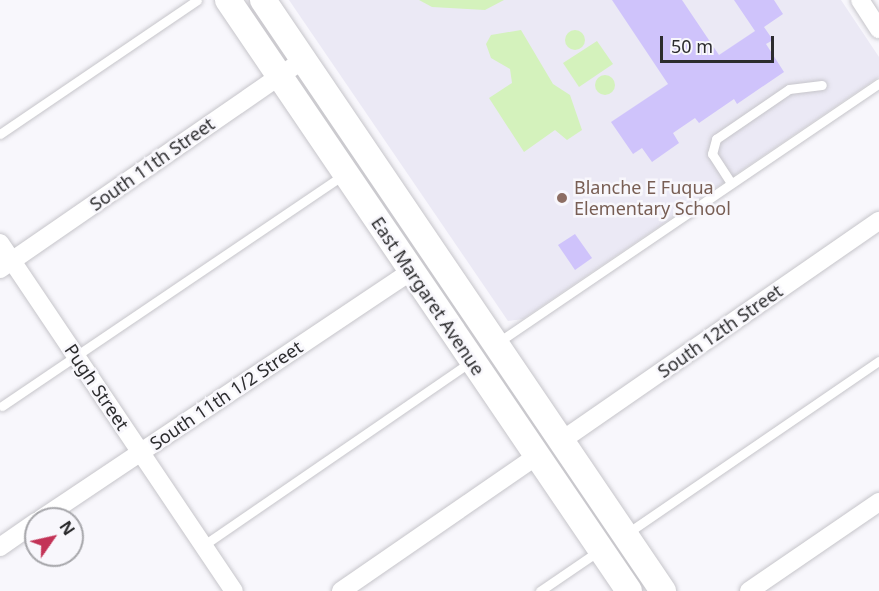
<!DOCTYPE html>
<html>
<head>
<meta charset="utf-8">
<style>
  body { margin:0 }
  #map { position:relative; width:879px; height:591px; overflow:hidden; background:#f8f7fc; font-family:"Noto Sans",sans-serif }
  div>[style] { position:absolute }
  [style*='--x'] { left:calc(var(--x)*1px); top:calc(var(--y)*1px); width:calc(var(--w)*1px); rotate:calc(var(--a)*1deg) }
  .built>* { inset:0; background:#ebe9f5 }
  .green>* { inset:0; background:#d4f2bc }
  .round { border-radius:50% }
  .building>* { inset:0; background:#cfc3fb }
  .roads { filter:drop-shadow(0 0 2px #c6c5ca) drop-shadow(0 0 2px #c6c5ca) }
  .service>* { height:9px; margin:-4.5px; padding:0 4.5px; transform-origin:4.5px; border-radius:4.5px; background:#fff }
  .minor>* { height:18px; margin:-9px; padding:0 9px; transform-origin:9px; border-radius:9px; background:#fff }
  .secondary>* { height:26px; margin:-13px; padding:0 13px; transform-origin:13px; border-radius:13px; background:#fff }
  .dots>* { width:16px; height:16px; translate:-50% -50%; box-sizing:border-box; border:3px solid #f8f7fc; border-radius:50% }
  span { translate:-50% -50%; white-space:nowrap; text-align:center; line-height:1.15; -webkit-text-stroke:5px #f8f7fc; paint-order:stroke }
  .street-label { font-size:18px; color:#2c2c2e }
  .education-label { font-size:18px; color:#785e54 }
  .left { translate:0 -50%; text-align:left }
  .north { position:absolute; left:24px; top:507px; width:60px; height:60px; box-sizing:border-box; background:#f8f7fc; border:2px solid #a6a6aa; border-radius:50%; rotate:56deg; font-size:16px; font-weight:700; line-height:24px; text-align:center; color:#2c2c2e }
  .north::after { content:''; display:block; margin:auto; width:21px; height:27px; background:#c33357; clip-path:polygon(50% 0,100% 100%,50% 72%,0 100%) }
  .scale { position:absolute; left:660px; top:36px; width:114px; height:27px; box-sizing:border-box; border:3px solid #2c2c2e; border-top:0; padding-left:8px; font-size:18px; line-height:21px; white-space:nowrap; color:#2c2c2e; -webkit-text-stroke:4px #f8f7fc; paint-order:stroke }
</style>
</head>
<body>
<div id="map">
  <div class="built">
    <div style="clip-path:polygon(289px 0,841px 0,879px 57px,879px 77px,523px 319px,508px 321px)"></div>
  </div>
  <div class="green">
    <div style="clip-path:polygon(419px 0,504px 0,485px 10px,432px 7px)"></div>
    <div class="round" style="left:565px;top:30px;width:20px;height:20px"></div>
    <div style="clip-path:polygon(521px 30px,553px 84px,570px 95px,582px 130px,567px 140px,555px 130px,524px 152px,489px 98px,512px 83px,510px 69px,491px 58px,486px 44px,491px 35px)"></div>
    <div style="clip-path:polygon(597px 41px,613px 64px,579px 87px,563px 63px)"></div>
    <div class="round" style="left:595px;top:75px;width:20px;height:20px"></div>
  </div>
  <div class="building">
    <div style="clip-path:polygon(612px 0,682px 0,719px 55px,755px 31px,734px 0,774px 0,783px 14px,764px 27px,773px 40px,766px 44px,784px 72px,737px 104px,734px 99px,699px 123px,695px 118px,673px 133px,679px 143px,652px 162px,642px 148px,633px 154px,611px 122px,668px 84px)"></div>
    <div style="clip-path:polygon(575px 234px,592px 258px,575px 270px,558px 245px)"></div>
  </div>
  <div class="roads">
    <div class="service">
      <div style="--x:0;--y:134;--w:238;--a:-34.2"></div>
      <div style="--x:731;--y:183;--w:35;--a:-123"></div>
      <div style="--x:712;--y:154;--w:16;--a:-75"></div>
      <div style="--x:716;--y:139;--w:88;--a:-34.4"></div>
      <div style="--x:789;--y:89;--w:33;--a:-7"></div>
      <div style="--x:497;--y:343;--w:462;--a:-34.2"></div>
      <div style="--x:2;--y:406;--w:414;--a:-34.1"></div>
      <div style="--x:626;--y:534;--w:306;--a:-34.4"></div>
      <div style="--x:204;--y:545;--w:325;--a:-34.5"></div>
      <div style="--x:540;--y:591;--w:73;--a:-34.3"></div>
    </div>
    <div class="minor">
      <div style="--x:860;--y:0;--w:35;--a:57"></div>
      <div style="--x:0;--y:243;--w:419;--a:56.1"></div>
      <div style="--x:0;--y:269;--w:369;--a:-34.6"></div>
      <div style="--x:561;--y:441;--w:387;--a:-34.7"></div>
      <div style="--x:41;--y:519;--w:445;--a:-33.8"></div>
      <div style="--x:0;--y:547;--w:44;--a:-34.8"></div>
      <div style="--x:341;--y:591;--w:238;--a:-34.6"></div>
      <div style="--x:749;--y:591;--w:158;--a:-34.4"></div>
    </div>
    <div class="secondary">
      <div style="--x:228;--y:0;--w:714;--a:55.84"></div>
      <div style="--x:263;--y:0;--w:714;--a:55.91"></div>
    </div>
  </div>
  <div class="dots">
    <div style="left:562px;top:198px;background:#8d6e63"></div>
  </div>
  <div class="street-label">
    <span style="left:152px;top:164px;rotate:-35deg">South 11th Street</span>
    <span style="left:428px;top:296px;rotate:56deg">East Margaret Avenue</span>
    <span style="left:720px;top:331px;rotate:-35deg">South 12th Street</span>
    <span style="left:97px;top:387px;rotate:56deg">Pugh Street</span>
    <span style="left:226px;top:395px;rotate:-34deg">South 11th 1/2 Street</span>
  </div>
  <div class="education-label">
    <span class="left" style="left:574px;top:198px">Blanche E Fuqua<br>Elementary School</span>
  </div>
  <div class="north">N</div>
  <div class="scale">50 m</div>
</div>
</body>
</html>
